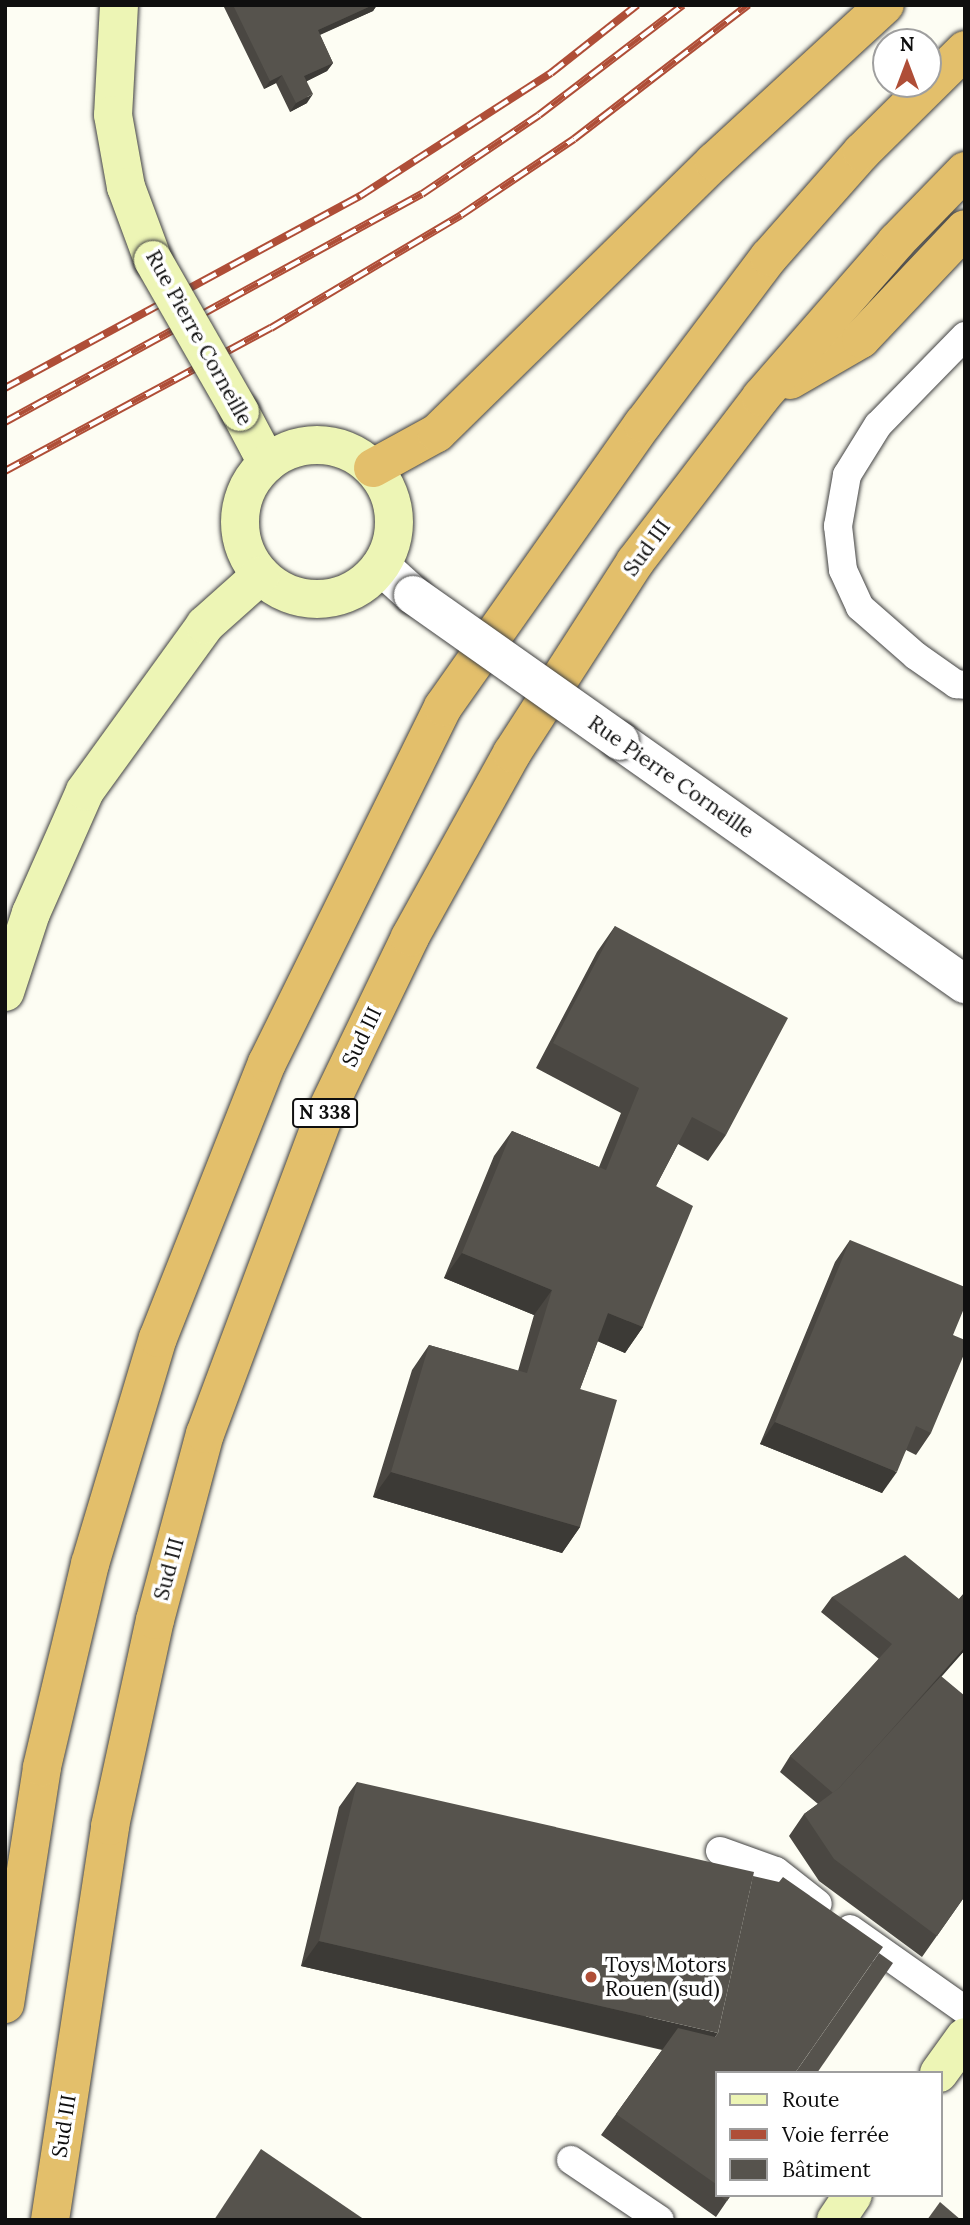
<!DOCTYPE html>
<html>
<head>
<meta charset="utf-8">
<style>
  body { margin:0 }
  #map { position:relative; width:970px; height:2225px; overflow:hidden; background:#fdfdf3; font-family:Lora,serif }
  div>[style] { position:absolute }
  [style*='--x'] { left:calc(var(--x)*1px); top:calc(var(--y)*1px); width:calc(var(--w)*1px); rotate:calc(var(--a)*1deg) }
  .roads { filter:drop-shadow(0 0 2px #424242) drop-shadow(0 0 2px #424242) }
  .lane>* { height:28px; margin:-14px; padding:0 14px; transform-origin:14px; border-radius:14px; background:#fff }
  .street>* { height:38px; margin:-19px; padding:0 19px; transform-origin:19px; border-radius:19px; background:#fff }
  .secondary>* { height:38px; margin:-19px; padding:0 19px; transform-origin:19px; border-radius:19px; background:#edf5b5 }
  .secondary>.ring { margin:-19px; padding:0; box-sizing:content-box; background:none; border:38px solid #edf5b5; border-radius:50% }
  .highway>* { height:38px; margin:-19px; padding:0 19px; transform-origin:19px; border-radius:19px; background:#e3bf6b }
  .rail>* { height:8px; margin-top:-4px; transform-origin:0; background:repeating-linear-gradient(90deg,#fff 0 16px,#af4e37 0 32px); box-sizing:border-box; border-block:2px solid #af4e37 }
  .bridges { filter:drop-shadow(0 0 2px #424242) drop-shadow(0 0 2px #424242) }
  .street-bridge>* { height:38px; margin:-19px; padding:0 19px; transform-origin:19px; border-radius:19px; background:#fff }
  .secondary-bridge>* { height:38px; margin:-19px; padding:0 19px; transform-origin:19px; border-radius:19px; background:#edf5b5 }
  .wall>* { inset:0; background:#4a4742 }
  .shaded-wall>* { inset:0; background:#3c3a36 }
  .building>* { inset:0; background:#56534d }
  .dots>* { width:19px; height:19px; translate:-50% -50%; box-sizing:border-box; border:4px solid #fff; border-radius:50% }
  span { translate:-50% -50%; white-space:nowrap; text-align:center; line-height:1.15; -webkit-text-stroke:7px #fff; paint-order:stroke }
  .shield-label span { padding:2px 5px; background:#fff; border:2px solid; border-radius:5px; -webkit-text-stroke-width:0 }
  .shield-label { font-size:19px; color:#0f0f0f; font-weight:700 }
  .street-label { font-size:21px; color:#0f0f0f }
  .poi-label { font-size:21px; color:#0f0f0f }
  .left { translate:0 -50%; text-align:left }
  .frame { position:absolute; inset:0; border:7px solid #0f0f0f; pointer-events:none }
  .legend { position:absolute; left:715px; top:2071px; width:228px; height:126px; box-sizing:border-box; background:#fff; border:2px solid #9f9f9f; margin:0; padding:9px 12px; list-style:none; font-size:21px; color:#0f0f0f }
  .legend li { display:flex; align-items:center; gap:14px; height:35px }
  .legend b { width:35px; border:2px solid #9f9f9f }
  .north { position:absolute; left:872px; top:28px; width:70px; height:70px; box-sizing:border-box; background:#fff; border:2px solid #9f9f9f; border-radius:50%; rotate:0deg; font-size:19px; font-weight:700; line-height:28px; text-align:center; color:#0f0f0f }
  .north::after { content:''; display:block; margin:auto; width:24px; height:32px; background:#af4e37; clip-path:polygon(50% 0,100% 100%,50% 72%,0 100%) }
</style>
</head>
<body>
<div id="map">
  <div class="roads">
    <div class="lane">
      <div style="--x:965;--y:336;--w:124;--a:134.3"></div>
      <div style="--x:878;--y:425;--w:59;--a:121.8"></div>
      <div style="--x:847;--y:475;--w:52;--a:100"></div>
      <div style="--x:838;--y:526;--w:44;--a:83.5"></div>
      <div style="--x:843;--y:570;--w:41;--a:65.3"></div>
      <div style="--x:860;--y:607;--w:74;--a:41.2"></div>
      <div style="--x:916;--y:656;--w:49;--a:35"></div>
      <div style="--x:956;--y:684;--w:9;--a:6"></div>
      <div style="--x:720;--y:1851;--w:59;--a:19.7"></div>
      <div style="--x:776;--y:1871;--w:53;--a:38.2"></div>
      <div style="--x:850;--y:1929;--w:141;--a:35.2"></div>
      <div style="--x:571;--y:2160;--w:107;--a:34"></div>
    </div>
    <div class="street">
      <div style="--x:381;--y:566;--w:43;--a:42.2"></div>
      <div style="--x:620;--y:741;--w:422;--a:35.2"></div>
    </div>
    <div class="secondary">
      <div style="--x:119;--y:5;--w:110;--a:93.1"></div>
      <div style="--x:113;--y:115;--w:73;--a:79.8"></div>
      <div style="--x:126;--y:187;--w:78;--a:69.7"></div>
      <div style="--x:240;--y:412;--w:58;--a:62.1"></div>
      <div class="ring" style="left:240px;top:445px;width:116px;height:116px"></div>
      <div style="--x:5;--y:992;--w:83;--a:-71.8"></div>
      <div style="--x:31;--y:913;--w:133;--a:-66.1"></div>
      <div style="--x:85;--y:791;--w:205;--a:-54.1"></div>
      <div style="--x:205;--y:625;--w:75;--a:-41.8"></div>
      <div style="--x:939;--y:2073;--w:44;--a:-54.2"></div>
      <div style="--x:836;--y:2220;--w:30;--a:-56"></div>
    </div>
    <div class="highway">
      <div style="--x:790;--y:380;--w:82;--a:-30"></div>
      <div style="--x:861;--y:339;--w:151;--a:-46.6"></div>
      <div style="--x:373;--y:468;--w:73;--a:-28.7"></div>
      <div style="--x:437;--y:433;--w:388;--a:-44.4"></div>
      <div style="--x:714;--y:162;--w:232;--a:-42.6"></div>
      <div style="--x:5;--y:2004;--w:240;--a:-81.1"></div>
      <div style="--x:42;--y:1767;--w:209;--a:-76.7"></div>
      <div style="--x:90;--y:1564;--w:236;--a:-73.3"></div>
      <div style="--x:158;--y:1338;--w:296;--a:-68.4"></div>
      <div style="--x:267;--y:1063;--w:397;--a:-63.7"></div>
      <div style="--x:443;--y:707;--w:347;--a:-54.8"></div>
      <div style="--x:643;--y:424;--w:209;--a:-53"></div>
      <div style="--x:769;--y:257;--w:140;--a:-48.5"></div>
      <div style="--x:862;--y:152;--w:145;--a:-44.7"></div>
      <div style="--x:50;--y:2220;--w:399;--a:-81.3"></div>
      <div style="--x:110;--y:1826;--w:211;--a:-77.7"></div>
      <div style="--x:155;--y:1620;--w:193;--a:-75"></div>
      <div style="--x:205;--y:1434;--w:340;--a:-69.5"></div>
      <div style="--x:324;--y:1116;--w:199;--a:-64.3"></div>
      <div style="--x:410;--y:937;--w:210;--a:-61"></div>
      <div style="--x:512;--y:753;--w:227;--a:-57.2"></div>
      <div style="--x:635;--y:562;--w:208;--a:-52.6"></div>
      <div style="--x:761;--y:397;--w:206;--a:-48.9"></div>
      <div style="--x:896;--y:242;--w:99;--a:-45.8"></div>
    </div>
  </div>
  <div class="rail">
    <div style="--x:5;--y:388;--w:404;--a:-28.4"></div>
    <div style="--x:360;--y:196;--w:227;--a:-32.8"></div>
    <div style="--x:551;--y:73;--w:110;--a:-38.3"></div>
    <div style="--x:5;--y:422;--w:475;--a:-28.7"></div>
    <div style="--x:422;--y:194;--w:141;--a:-34"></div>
    <div style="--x:539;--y:115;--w:181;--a:-37.4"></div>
    <div style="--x:5;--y:471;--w:302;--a:-28.3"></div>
    <div style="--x:271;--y:328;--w:221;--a:-30.7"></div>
    <div style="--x:461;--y:215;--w:136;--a:-33.9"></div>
    <div style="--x:574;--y:139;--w:220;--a:-37.6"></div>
  </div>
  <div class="bridges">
    <div class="street-bridge">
      <div style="--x:413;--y:595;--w:253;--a:35.2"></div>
    </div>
    <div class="secondary-bridge">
      <div style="--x:153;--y:260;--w:175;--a:60.2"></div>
    </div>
  </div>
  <div class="wall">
    <div style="clip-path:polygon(223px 5px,377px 5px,373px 11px,320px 35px,333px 63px,327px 71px,307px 81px,307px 103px,290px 112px,276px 83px,264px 89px)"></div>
    <div style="clip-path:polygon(615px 926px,726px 1135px,708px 1161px,678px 1144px,656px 1186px,643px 1327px,625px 1353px,598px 1341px,580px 1389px,580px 1527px,562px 1553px,373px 1497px,412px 1370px,429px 1345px,518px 1371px,534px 1315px,444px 1278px,494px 1156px,512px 1131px,599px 1167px,621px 1113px,536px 1068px,597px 952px)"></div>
    <div style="clip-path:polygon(850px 1240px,931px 1433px,916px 1455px,906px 1450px,882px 1493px,760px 1444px,835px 1262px)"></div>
    <div style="clip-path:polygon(965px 1592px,965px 1650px,941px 1676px,965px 1896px,922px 1957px,819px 1881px,789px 1836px,804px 1814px,818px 1804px,780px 1772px,790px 1756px,879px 1659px,821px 1612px,832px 1597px,959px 1599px)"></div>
    <div style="clip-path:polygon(357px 1782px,716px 2073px,716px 2195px,731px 2195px,716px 2217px,601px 2135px,662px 2050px,301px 1966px,339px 1807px)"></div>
  </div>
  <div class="shaded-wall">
    <div style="clip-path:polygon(373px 5px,377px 5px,373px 11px,312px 38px,318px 30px)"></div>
    <div style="clip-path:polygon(333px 63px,327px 71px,299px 85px,304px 76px)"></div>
    <div style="clip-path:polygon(282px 75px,276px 83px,264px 89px,270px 81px)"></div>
    <div style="clip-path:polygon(313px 94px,307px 103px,290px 112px,296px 103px)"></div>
    <div style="clip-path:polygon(462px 1253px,552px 1290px,534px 1315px,444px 1278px)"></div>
    <div style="clip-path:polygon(608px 1313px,643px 1327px,625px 1353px,590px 1338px)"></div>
    <div style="clip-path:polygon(775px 1422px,897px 1472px,882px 1493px,760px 1444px)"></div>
    <div style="clip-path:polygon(391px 1472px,580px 1527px,562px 1553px,373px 1497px)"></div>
    <div style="clip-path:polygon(965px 1647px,965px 1650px,824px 1810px)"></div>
    <div style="clip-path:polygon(319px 1941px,718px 2033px,700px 2058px,301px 1966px)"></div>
  </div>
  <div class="building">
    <div style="clip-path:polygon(233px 5px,373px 5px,318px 30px,333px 63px,304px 76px,313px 94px,296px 103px,282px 75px,270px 81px)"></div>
    <div style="clip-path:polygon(615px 926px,788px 1018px,726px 1135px,692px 1117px,656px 1186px,693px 1206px,643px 1327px,608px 1313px,580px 1389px,617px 1400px,580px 1527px,391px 1472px,429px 1345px,527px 1373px,552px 1290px,462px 1253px,512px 1131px,606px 1170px,639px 1088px,553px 1043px)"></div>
    <div style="clip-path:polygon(850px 1240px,965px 1287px,965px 1306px,953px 1335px,965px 1340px,965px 1352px,931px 1433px,916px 1426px,897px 1472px,775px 1422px)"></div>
    <div style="clip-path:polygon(905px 1555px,959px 1599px,965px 1592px,965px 1647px,878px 1745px,839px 1788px,833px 1793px,790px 1756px,892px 1644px,832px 1597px)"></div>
    <div style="clip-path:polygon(941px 1676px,965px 1696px,965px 1896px,937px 1936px,834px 1859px,804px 1814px,839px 1788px)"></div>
    <div style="clip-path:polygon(357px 1782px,754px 1872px,718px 2033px,319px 1941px)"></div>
    <div style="clip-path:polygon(753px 1876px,779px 1882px,783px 1877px,883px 1947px,795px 2073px,716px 2073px,716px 2184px,616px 2114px,678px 2028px,715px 2037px,718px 2033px)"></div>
    <div style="clip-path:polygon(879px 1953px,893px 1963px,817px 2073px,795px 2073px)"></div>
    <div style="clip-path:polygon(261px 2149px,365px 2220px,214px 2220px)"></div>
    <div style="clip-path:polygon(719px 2195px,731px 2195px,727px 2201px)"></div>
    <div style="clip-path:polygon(940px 2202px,961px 2220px,927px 2220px)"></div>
  </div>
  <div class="dots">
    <div style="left:591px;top:1977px;background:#af4e37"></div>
  </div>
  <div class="shield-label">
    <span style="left:325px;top:1113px">N 338</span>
  </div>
  <div class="street-label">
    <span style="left:199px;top:338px;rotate:61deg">Rue Pierre Corneille</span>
    <span style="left:647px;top:548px;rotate:-54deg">Sud III</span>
    <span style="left:671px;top:777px;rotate:35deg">Rue Pierre Corneille</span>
    <span style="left:362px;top:1037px;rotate:-64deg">Sud III</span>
    <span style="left:169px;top:1569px;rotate:-75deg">Sud III</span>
    <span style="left:64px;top:2126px;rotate:-81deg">Sud III</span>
  </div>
  <div class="poi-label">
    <span class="left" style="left:605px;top:1977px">Toys Motors<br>Rouen (sud)</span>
  </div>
  <div class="frame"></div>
  <ul class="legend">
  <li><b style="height:9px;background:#edf5b5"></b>Route</li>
  <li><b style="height:9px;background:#af4e37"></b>Voie ferrée</li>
  <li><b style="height:19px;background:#56534d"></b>Bâtiment</li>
  </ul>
  <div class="north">N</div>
</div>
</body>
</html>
